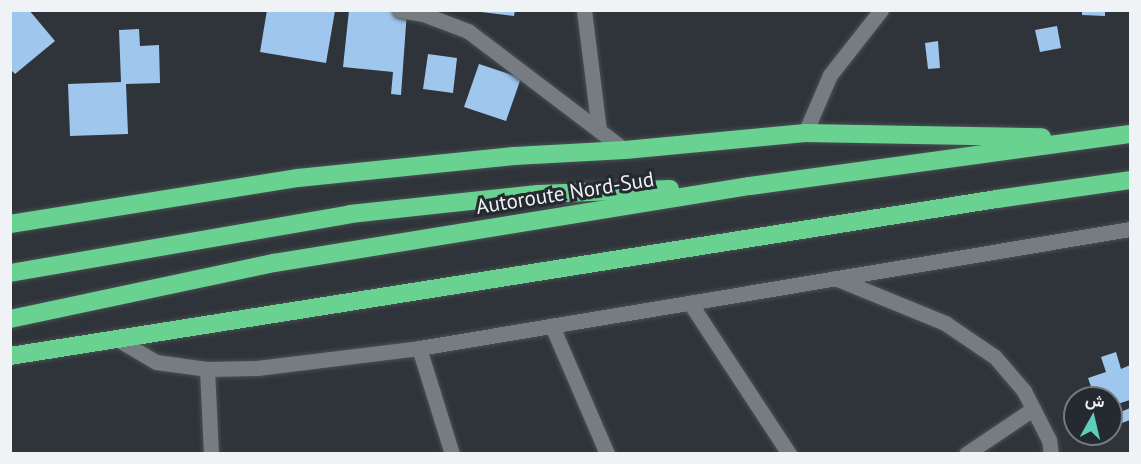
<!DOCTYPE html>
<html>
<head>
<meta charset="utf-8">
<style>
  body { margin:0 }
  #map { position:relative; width:1141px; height:464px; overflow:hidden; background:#2e3439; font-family:"PT Sans",Vazirmatn,sans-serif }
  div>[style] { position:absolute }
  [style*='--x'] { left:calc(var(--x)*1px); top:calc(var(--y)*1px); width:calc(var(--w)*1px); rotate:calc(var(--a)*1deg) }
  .building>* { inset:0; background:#9fc6ed }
  .roads { filter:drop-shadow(0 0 2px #4a4f53) drop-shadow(0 0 2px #4a4f53) }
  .minor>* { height:15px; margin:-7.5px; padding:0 7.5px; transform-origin:7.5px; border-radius:7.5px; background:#767c82 }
  .motorway>* { height:18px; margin:-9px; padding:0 9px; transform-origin:9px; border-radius:9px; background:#69d291 }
  span { translate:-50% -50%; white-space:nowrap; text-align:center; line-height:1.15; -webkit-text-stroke:6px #242a2f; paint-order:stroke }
  .street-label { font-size:21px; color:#eff3f6 }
  .frame { position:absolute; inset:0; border:12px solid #eff3f6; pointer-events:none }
  .north { position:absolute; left:1063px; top:386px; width:60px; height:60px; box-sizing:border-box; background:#242a2f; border:2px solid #757a7f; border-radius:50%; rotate:8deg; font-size:16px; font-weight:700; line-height:24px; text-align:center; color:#eff3f6 }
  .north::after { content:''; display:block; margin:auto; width:21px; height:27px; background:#5dceb9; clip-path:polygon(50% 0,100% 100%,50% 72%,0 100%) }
</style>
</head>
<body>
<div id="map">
  <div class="building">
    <div style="clip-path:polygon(10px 10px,29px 10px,55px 41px,15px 74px,10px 69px)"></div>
    <div style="clip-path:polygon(267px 10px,335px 11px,326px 63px,260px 52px)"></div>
    <div style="clip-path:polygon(349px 10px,407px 11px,401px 95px,391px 94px,393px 72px,343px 67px)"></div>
    <div style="clip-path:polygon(465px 10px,515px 10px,514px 16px)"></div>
    <div style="clip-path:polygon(1082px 10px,1105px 10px,1105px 16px,1082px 15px)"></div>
    <div style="clip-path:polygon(1057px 26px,1061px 48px,1040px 52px,1035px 30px)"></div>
    <div style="clip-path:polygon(139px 29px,140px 46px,159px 45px,160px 83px,126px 84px,128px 134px,70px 136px,68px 84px,121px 82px,119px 30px)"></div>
    <div style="clip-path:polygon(938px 41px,940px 68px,928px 69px,925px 43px)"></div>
    <div style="clip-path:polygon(428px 54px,457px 58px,453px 93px,423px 89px)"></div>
    <div style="clip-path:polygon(479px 64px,521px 78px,506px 121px,464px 107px)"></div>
    <div style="clip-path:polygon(1116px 352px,1121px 369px,1130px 365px,1130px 400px,1111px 406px,1111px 398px,1095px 398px,1088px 378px,1106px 372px,1101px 357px)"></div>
    <div style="clip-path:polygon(1130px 408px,1130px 420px,1111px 427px,1111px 416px)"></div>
  </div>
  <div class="roads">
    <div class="minor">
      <div style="--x:400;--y:10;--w:23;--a:10"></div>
      <div style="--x:423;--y:14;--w:48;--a:20.7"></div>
      <div style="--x:468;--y:31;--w:197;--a:37.2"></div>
      <div style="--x:584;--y:10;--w:121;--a:82.9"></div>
      <div style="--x:805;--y:133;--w:63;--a:-66.7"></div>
      <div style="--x:830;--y:75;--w:83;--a:-51.9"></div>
      <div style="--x:835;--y:278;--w:119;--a:22.2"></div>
      <div style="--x:945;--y:323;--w:60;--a:34.2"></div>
      <div style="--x:995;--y:357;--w:45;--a:49.5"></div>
      <div style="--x:1024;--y:391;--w:55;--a:63"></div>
      <div style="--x:1049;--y:440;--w:14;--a:82"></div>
      <div style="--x:690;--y:303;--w:181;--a:56.7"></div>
      <div style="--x:552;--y:326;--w:139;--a:66.7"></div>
      <div style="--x:117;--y:339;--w:45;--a:30.5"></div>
      <div style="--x:156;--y:362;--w:51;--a:7.8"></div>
      <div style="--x:207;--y:369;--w:50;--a:-1.1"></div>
      <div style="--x:257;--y:368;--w:163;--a:-7"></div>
      <div style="--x:419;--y:348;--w:721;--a:-9.5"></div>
      <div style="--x:419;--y:348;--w:111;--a:72.7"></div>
      <div style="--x:207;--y:369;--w:85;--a:87.3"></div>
      <div style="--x:966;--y:454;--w:81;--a:-33.9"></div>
    </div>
    <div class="motorway">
      <div style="--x:10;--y:224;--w:292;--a:-9.1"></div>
      <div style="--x:298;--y:178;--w:217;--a:-5.8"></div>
      <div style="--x:514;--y:156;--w:111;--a:-3.1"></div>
      <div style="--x:625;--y:150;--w:181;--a:-5.4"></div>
      <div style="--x:805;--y:133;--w:237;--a:1"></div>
      <div style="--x:10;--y:273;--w:345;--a:-9.8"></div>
      <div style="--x:350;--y:214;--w:189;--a:-6.1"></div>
      <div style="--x:538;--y:194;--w:132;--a:-2.2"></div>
      <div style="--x:10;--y:319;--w:270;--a:-12"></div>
      <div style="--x:274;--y:263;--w:482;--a:-9.2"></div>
      <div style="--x:750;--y:186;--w:384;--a:-7.8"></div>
      <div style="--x:10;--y:356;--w:999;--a:-9.04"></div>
      <div style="--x:997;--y:199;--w:134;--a:-8.1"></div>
    </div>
  </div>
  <div class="street-label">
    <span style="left:565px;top:193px;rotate:-9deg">Autoroute Nord-Sud</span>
  </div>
  <div class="frame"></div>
  <div class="north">ش</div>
</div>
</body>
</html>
